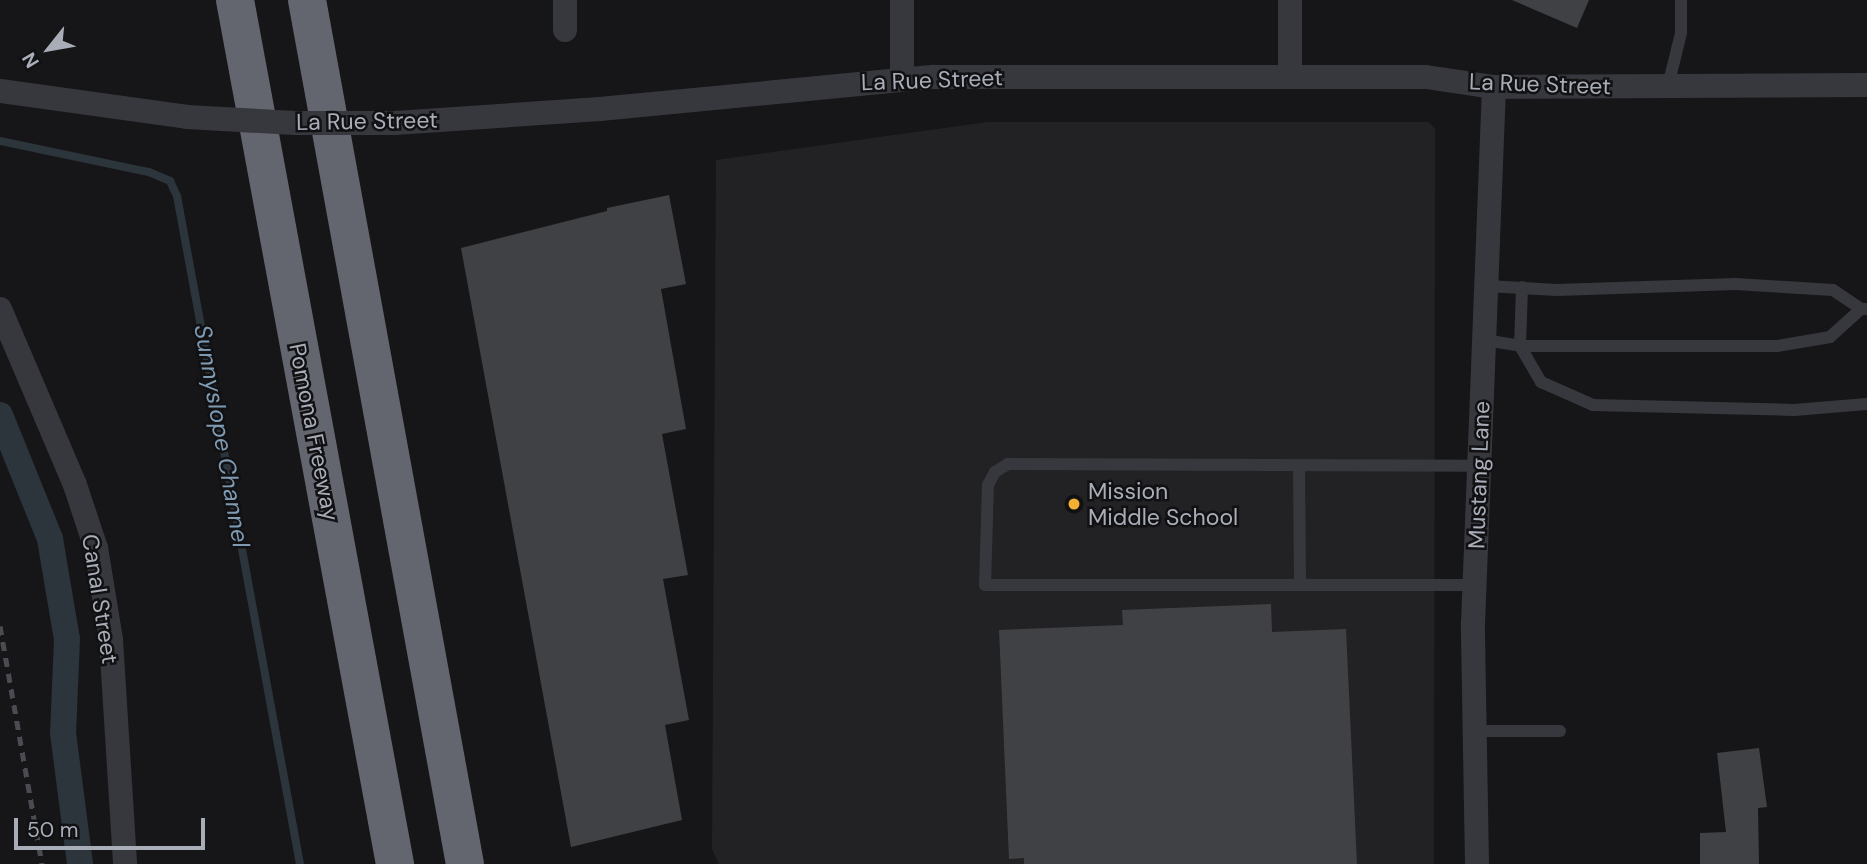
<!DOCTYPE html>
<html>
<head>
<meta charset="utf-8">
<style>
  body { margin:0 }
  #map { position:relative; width:1867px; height:864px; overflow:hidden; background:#161618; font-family:"DM Sans",sans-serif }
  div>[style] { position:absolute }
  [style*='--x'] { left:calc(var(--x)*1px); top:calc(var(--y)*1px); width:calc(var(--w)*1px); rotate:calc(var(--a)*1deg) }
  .built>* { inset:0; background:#222225 }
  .stream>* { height:8px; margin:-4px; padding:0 4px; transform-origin:4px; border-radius:4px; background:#2c353c }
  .canal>* { height:26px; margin:-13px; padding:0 13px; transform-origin:13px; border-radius:13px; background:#2c353c }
  .building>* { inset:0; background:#404145 }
  .lane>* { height:12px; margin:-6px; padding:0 6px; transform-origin:6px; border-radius:6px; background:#37383d }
  .street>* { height:24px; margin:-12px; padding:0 12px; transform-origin:12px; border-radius:12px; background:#37383d }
  .highway>* { height:38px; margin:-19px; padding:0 19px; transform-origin:19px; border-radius:19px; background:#63666e }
  .rail>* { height:5px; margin-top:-2.5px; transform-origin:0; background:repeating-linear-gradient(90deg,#4a4c52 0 9px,transparent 0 16px) }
  .street-bridge>* { height:24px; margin:-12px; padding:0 12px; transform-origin:12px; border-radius:12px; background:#37383d }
  .dots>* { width:19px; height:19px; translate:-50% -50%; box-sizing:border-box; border:4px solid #111113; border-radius:50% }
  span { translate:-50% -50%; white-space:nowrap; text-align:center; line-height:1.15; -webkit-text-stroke:5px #111113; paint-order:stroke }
  .street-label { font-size:23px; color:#a8adb8 }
  .poi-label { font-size:23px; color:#a8adb8 }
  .left { translate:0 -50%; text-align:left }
  .water-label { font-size:24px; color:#7f9bb3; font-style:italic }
  .north { position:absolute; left:14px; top:14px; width:70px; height:70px; -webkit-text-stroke:5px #111113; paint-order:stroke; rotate:239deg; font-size:19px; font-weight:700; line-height:28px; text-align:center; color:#a8adb8 }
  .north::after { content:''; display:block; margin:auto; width:24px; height:32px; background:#a8adb8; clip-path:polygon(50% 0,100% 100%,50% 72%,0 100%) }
  .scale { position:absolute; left:14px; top:818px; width:191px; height:32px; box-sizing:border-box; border:4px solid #a8adb8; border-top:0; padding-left:9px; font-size:21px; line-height:24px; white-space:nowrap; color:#a8adb8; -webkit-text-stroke:5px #111113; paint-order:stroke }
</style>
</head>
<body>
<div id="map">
  <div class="built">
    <div style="clip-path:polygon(987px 122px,1429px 122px,1435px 129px,1434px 864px,719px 864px,712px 849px,716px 160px)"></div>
  </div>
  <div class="stream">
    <div style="--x:0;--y:141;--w:152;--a:11.8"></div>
    <div style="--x:149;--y:172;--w:23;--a:23"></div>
    <div style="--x:170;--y:181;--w:17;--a:65"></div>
    <div style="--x:177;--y:196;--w:679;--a:79.57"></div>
  </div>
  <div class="canal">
    <div style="--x:0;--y:415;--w:134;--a:68"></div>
    <div style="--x:50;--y:539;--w:101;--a:80.4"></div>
    <div style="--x:67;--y:639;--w:94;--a:92.4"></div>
    <div style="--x:63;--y:733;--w:132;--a:82.6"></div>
  </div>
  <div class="building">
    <div style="clip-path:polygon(1512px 0,1589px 0,1577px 28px)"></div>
    <div style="clip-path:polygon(669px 195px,686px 284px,661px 289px,686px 429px,662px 434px,688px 575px,663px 579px,689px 720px,665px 725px,682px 820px,571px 847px,461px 248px,607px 211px,607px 208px)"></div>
    <div style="clip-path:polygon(1271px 604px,1272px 632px,1346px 629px,1357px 864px,1024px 864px,1024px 858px,1009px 859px,999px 630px,1123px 625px,1122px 610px)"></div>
    <div style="clip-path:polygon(1759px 748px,1767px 807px,1758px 808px,1759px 864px,1700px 864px,1700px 833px,1726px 832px,1717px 753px)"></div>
  </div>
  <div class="lane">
    <div style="--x:1668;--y:86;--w:55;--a:-76.2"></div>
    <div style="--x:1681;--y:33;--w:33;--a:-90"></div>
    <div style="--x:1487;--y:286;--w:70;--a:3.3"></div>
    <div style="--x:1557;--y:290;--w:178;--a:-1.9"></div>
    <div style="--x:1735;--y:284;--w:98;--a:3.5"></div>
    <div style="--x:1833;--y:290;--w:34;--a:34"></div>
    <div style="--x:1861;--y:309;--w:6;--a:0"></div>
    <div style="--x:1522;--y:287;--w:59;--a:91.9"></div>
    <div style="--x:1520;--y:346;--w:257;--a:0"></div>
    <div style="--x:1777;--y:346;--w:54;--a:-9.6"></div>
    <div style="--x:1830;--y:337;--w:42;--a:-42.1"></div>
    <div style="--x:1484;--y:340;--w:36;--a:9"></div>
    <div style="--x:1520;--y:346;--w:42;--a:59.7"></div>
    <div style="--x:1541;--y:382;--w:57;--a:23.9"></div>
    <div style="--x:1593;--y:405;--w:201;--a:1.4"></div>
    <div style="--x:1794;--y:410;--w:73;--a:-4.7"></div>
    <div style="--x:1299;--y:466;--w:118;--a:89.5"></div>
    <div style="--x:1475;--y:585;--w:490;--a:180"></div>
    <div style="--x:985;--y:585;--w:100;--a:-88.3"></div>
    <div style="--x:988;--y:485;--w:15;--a:-62"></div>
    <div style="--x:995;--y:472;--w:15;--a:-32"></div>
    <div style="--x:1008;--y:464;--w:472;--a:0.2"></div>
    <div style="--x:1475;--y:731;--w:85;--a:0"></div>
  </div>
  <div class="street">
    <div style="--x:1290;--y:0;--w:76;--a:90"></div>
    <div style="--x:565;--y:30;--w:30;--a:-90"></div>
    <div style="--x:902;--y:79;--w:79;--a:-90"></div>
    <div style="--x:0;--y:91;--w:189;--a:7.9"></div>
    <div style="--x:395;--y:123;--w:205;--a:-3.9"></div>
    <div style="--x:600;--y:109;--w:336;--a:-5.5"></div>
    <div style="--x:934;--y:77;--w:492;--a:0"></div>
    <div style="--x:1426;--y:77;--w:69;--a:8.4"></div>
    <div style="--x:1494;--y:87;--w:373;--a:-0.3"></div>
    <div style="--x:0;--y:309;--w:191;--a:66.9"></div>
    <div style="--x:75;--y:485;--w:66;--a:71.6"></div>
    <div style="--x:96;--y:548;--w:93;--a:80.7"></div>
    <div style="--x:111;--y:640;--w:224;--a:86.4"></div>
    <div style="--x:1477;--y:864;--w:240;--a:-91"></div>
    <div style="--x:1473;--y:624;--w:537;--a:-87.76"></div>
  </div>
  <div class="highway">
    <div style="--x:235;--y:0;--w:879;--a:79.51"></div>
    <div style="--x:307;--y:0;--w:878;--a:79.64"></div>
  </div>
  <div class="rail">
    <div style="--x:0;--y:626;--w:242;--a:80"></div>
  </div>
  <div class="street-bridge">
    <div style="--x:187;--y:117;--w:109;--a:3.2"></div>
    <div style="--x:296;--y:123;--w:99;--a:0"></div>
  </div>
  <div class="dots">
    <div style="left:1074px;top:504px;background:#f2b134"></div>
  </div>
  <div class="street-label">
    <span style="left:932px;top:80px;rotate:-2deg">La Rue Street</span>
    <span style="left:1540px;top:84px;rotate:2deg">La Rue Street</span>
    <span style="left:367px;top:121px;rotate:-1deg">La Rue Street</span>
    <span style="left:314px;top:432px;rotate:79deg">Pomona Freeway</span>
    <span style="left:1479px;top:475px;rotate:-88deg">Mustang Lane</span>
    <span style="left:100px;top:599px;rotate:81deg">Canal Street</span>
  </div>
  <div class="poi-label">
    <span class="left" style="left:1088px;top:504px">Mission<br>Middle School</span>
  </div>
  <div class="water-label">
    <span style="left:222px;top:436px;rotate:80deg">Sunnyslope Channel</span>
  </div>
  <div class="north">N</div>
  <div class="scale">50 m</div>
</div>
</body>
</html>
